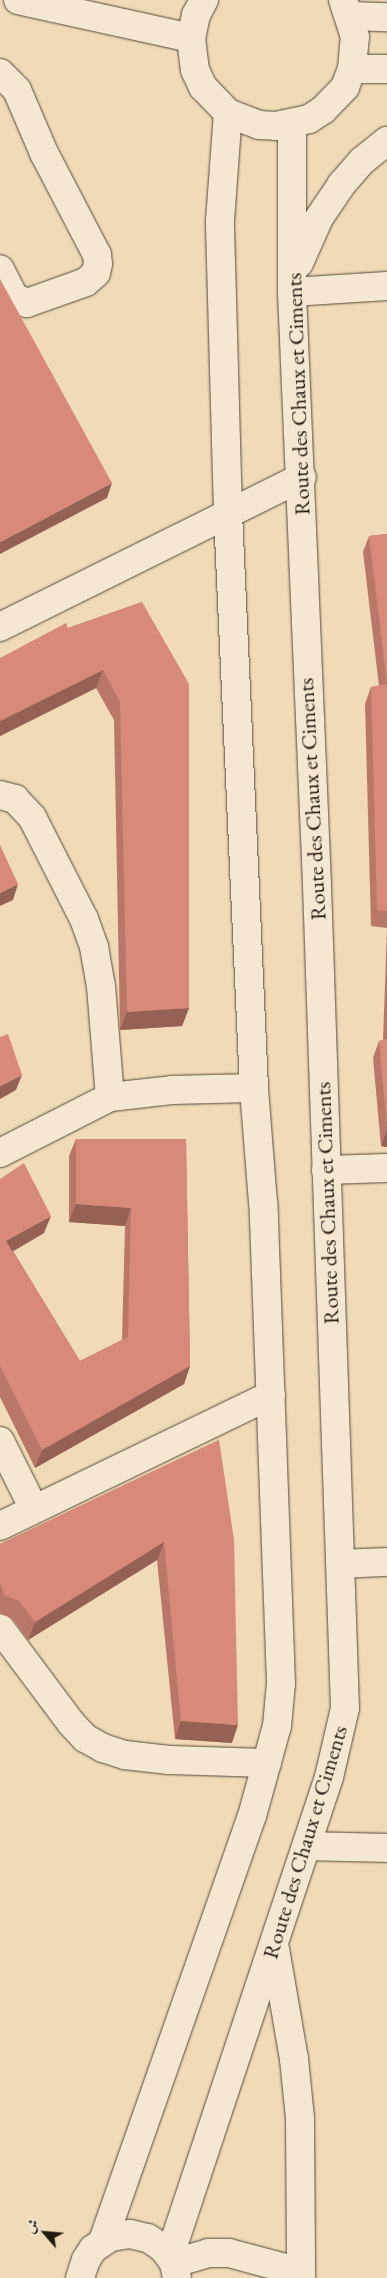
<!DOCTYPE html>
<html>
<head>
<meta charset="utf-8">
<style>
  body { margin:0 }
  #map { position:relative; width:387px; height:2278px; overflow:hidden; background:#f0dab7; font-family:"EB Garamond",Amiri,serif }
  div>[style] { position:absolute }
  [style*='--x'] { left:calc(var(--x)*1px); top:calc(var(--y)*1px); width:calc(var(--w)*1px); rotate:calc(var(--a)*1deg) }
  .roads { filter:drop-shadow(0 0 1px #554939) drop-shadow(0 0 1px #554939) }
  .minor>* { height:28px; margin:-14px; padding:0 14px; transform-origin:14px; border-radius:14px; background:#f5e7d0 }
  .wall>* { inset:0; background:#b97769 }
  .shaded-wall>* { inset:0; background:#966155 }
  .building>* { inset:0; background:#d78a7a }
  span { translate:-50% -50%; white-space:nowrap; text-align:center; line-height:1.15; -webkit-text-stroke:5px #f5e7d0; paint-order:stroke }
  .street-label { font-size:22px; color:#21190f }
  .north { position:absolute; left:20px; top:2208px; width:50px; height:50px; -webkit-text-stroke:4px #f5e7d0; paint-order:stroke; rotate:297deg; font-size:14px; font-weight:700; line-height:20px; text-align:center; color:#21190f }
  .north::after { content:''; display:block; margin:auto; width:18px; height:22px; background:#21190f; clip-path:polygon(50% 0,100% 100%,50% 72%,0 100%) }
</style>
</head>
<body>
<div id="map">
  <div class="roads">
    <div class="minor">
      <div style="--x:18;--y:0;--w:177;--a:12.4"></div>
      <div style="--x:204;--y:0;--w:17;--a:118"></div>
      <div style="--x:196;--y:15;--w:24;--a:102"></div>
      <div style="--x:191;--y:38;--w:32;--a:83"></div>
      <div style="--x:195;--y:70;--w:19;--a:65"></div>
      <div style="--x:203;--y:87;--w:36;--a:46"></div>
      <div style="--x:228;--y:113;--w:33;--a:21"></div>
      <div style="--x:259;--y:125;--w:17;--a:3"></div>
      <div style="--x:276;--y:126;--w:34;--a:-12"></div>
      <div style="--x:309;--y:119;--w:17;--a:-33"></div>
      <div style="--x:323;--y:110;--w:32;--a:-46"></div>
      <div style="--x:345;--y:87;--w:19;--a:-69"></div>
      <div style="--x:352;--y:69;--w:32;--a:-85"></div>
      <div style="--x:355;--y:37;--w:39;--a:-108"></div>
      <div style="--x:351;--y:16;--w:36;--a:2"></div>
      <div style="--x:352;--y:69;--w:35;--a:0"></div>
      <div style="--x:0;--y:73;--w:24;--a:45"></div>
      <div style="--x:17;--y:90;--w:69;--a:66.8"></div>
      <div style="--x:44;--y:153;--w:115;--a:62.5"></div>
      <div style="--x:97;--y:255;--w:9;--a:84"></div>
      <div style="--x:98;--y:264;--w:9;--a:103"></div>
      <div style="--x:96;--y:273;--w:13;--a:138"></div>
      <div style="--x:86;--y:282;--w:63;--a:160.4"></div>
      <div style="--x:27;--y:303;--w:14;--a:-155"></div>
      <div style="--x:14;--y:297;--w:31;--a:-117"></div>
      <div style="--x:299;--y:263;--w:49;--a:-66"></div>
      <div style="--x:319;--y:218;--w:40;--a:-56"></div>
      <div style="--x:341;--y:185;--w:32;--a:-49"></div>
      <div style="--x:362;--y:161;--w:32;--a:-39"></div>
      <div style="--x:292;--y:292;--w:95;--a:-3.6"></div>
      <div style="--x:0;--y:627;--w:337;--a:-26.4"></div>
      <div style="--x:0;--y:795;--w:16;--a:15"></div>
      <div style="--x:15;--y:799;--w:25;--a:47"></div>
      <div style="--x:32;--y:817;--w:114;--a:63"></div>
      <div style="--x:84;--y:919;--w:30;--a:70"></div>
      <div style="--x:94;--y:947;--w:40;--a:80"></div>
      <div style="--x:101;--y:986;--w:111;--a:85.4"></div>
      <div style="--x:0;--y:1153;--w:123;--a:-27"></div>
      <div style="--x:110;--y:1097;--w:62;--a:-6.4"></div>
      <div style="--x:172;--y:1090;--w:82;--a:-1.4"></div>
      <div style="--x:326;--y:1170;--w:61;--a:-1.9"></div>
      <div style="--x:0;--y:1441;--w:76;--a:63.4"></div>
      <div style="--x:0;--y:1526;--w:301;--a:-25.8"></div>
      <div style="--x:341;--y:1564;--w:46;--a:-2.5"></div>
      <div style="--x:0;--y:1628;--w:119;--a:53.2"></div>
      <div style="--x:71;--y:1723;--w:21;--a:47"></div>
      <div style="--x:85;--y:1738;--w:21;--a:29"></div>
      <div style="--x:103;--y:1748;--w:23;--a:18"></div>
      <div style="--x:125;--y:1755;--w:44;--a:6.5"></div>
      <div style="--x:169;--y:1760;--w:98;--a:1.8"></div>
      <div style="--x:307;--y:1846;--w:80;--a:1.4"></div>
      <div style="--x:275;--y:1949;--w:112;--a:80.2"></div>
      <div style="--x:294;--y:2059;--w:59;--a:84.2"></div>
      <div style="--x:300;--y:2118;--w:160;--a:89.6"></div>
      <div style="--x:103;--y:2241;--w:450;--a:-70.7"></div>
      <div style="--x:252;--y:1816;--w:93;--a:-74.5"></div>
      <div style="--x:277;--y:1726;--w:43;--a:-84.7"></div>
      <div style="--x:281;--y:1683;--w:480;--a:-92.1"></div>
      <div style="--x:263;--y:1203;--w:115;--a:-94.5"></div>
      <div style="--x:254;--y:1088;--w:576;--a:-92.59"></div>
      <div style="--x:228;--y:513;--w:292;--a:-91.6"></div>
      <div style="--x:220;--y:221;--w:108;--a:-85.8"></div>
      <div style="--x:170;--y:2255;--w:504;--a:-71.6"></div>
      <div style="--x:329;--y:1777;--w:71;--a:-76.9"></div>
      <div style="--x:345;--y:1708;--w:824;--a:-91.95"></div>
      <div style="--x:317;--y:884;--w:593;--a:-92.42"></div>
      <div style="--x:292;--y:292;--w:168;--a:-90"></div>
      <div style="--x:174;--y:2263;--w:35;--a:-16"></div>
      <div style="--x:208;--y:2253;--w:21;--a:0"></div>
      <div style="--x:229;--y:2253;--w:73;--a:15"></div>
      <div style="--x:80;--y:2278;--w:19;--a:-72"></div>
      <div style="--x:86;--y:2260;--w:13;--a:-58"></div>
      <div style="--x:93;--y:2249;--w:22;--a:-34"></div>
      <div style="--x:111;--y:2237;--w:19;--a:-9"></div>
      <div style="--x:130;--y:2234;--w:18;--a:13"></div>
      <div style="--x:148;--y:2238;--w:18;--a:34"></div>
      <div style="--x:163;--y:2248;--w:19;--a:54"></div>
      <div style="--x:174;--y:2263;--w:15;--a:79"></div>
    </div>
  </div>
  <div class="wall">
    <div style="clip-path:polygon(387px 534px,387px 1147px,381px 1146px,373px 1058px,379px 1041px,383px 1040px,387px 928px,371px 926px,365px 704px,371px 687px,379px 686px,363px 552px,369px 536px)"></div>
    <div style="clip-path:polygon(142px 602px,189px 1008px,182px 1026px,120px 1030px,114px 720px,96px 688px,0 736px,0 658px,68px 628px)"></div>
    <div style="clip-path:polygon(76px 1139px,186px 1139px,190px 1366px,184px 1384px,35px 1468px,0 1397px,0 1179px,44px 1233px,13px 1251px,80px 1361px,122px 1340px,125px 1226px,69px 1222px,69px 1156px)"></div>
    <div style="clip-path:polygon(219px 1440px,232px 1743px,175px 1739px,157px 1560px,28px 1640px,12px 1618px,0 1614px,0 1544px)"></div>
  </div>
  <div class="shaded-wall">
    <div style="clip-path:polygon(112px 483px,107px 498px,0 554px,0 542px)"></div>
    <div style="clip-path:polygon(103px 670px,96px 688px,0 736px,0 721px)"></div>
    <div style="clip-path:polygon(18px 884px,13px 900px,0 906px,0 893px)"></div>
    <div style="clip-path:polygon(189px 1008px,182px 1026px,120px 1030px,127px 1012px)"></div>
    <div style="clip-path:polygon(22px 1075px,16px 1090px,0 1099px,0 1086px)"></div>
    <div style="clip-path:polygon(387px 1130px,387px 1147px,381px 1146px)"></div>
    <div style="clip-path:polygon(76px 1204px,131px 1208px,125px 1226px,69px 1222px)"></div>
    <div style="clip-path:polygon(51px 1216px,44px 1233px,0 1259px,6px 1241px)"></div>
    <div style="clip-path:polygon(190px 1366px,184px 1384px,35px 1468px,42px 1450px)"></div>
    <div style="clip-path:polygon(164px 1542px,157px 1560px,28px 1640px,35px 1622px)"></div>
    <div style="clip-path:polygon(181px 1721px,238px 1725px,232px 1743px,175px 1739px)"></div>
  </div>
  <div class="building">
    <div style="clip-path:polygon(0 279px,112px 483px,0 542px)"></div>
    <div style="clip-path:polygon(387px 534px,387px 911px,377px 910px,371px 687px,387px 684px,369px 536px)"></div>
    <div style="clip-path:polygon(142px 602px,189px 684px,189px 1008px,127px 1012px,120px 702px,103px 670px,0 721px,0 658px,66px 623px,68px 628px)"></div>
    <div style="clip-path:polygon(0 845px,18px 884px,0 893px)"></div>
    <div style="clip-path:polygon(8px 1034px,22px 1075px,0 1086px,0 1037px)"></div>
    <div style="clip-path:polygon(387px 1039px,387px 1128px,379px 1041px)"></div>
    <div style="clip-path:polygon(76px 1139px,186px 1139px,190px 1366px,42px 1450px,0 1366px,0 1179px,24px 1163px,51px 1216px,6px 1241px,80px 1361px,128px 1337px,131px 1208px,76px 1204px)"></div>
    <div style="clip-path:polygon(219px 1440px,234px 1540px,238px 1725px,181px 1721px,164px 1542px,35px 1622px,19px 1601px,4px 1595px,0 1582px,0 1544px)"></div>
  </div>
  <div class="street-label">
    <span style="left:298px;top:394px;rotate:-92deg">Route des Chaux et Ciments</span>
    <span style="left:312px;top:799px;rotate:-93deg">Route des Chaux et Ciments</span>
    <span style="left:327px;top:1203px;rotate:-92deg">Route des Chaux et Ciments</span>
    <span style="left:305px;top:1842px;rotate:-73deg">Route des Chaux et Ciments</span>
  </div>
  <div class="north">ش</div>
</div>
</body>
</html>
